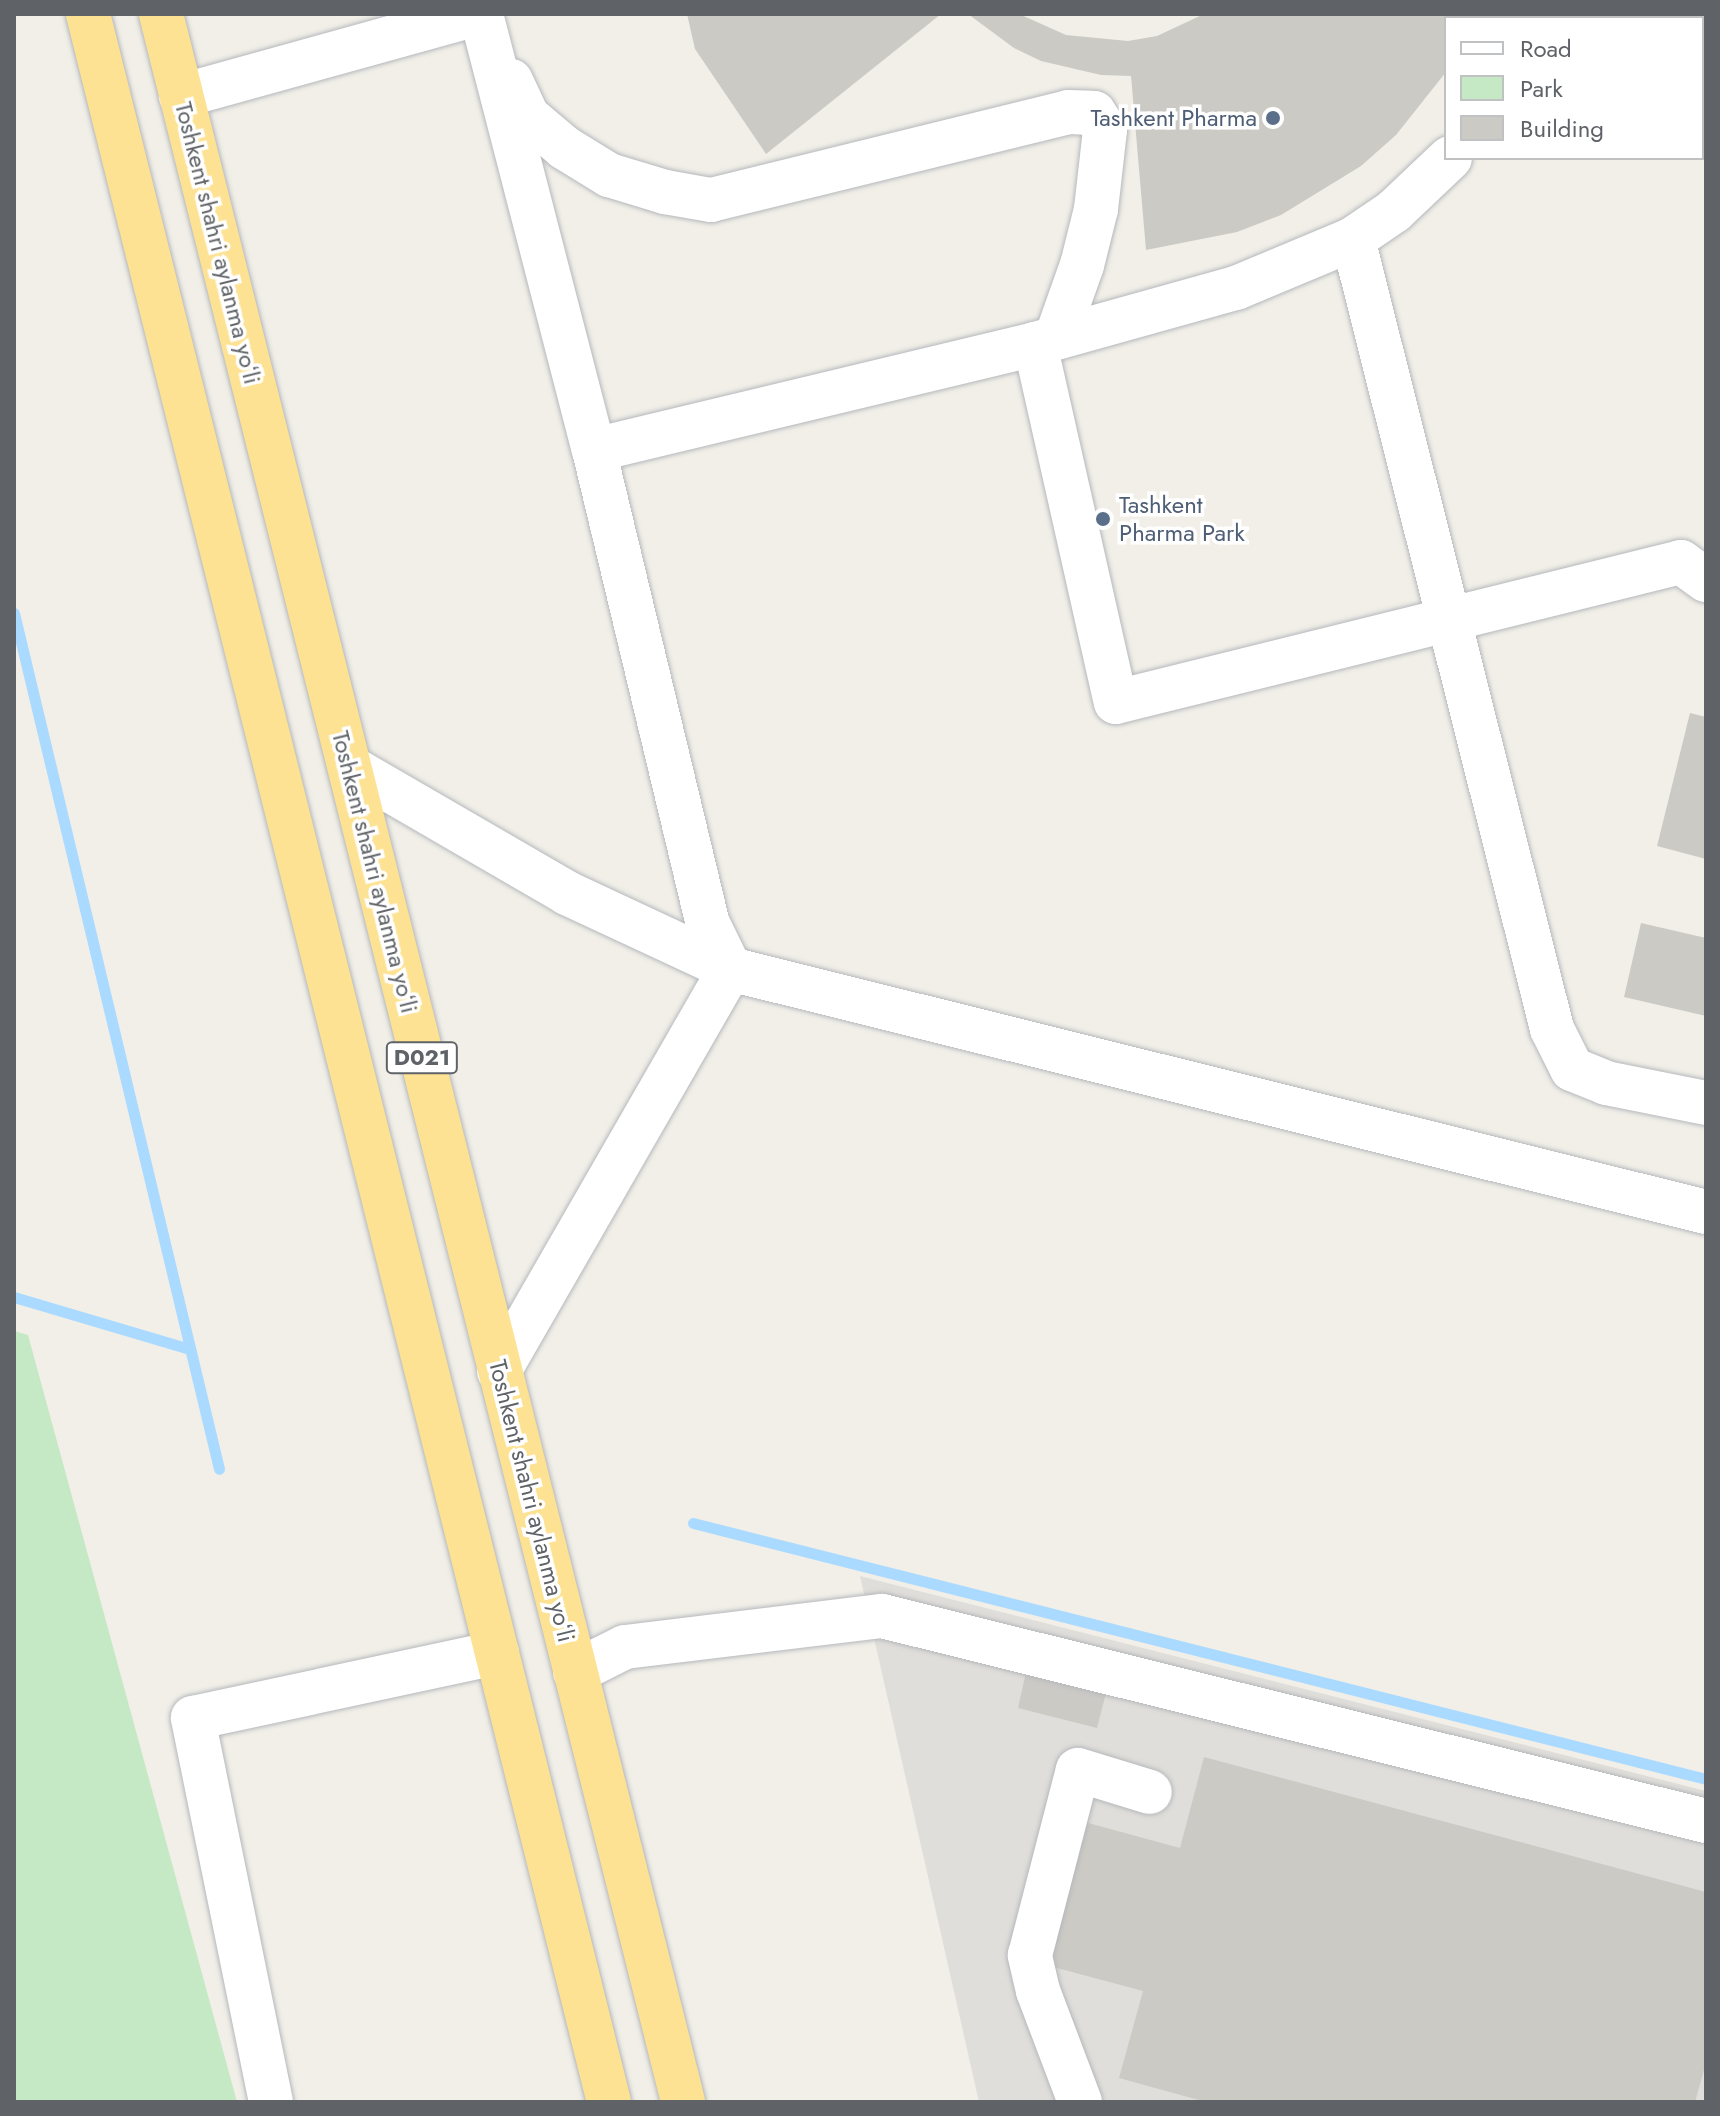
<!DOCTYPE html>
<html>
<head>
<meta charset="utf-8">
<style>
  body { margin:0 }
  #map { position:relative; width:1720px; height:2116px; overflow:hidden; background:#f1efe8; font-family:Jost,sans-serif }
  div>[style] { position:absolute }
  [style*='--x'] { left:calc(var(--x)*1px); top:calc(var(--y)*1px); width:calc(var(--w)*1px); rotate:calc(var(--a)*1deg) }
  .industrial>* { inset:0; background:#e0deda }
  .green>* { inset:0; background:#c5e8c5 }
  .stream>* { height:11px; margin:-5.5px; padding:0 5.5px; transform-origin:5.5px; border-radius:5.5px; background:#aadaff }
  .building>* { inset:0; background:#cccac5 }
  .roads { filter:drop-shadow(0 0 2px #b5b8bc) drop-shadow(0 0 2px #b5b8bc) }
  .minor>* { height:44px; margin:-22px; padding:0 22px; transform-origin:22px; border-radius:22px; background:#fff }
  .highway>* { height:44px; margin:-22px; padding:0 22px; transform-origin:22px; border-radius:22px; background:#fde293 }
  .dots>* { width:22px; height:22px; translate:-50% -50%; box-sizing:border-box; border:4px solid #fff; border-radius:50% }
  span { translate:-50% -50%; white-space:nowrap; text-align:center; line-height:1.15; -webkit-text-stroke:7px #fff; paint-order:stroke }
  .shield-label span { padding:2px 6px; background:#fff; border:2px solid; border-radius:6px; -webkit-text-stroke-width:0 }
  .shield-label { font-size:22px; color:#5f6368; font-weight:700 }
  .service-label { font-size:24px; color:#4e5e75 }
  .right { translate:-100% -50%; text-align:right }
  .left { translate:0 -50%; text-align:left }
  .street-label { font-size:24px; color:#5f6368 }
  .frame { position:absolute; inset:0; border:16px solid #5f6368; pointer-events:none }
  .legend { position:absolute; left:1444px; top:16px; width:260px; height:144px; box-sizing:border-box; background:#fff; border:2px solid #bfc1c3; margin:0; padding:10px 14px; list-style:none; font-size:24px; color:#5f6368 }
  .legend li { display:flex; align-items:center; gap:16px; height:40px }
  .legend b { width:40px; border:2px solid #bfc1c3 }
</style>
</head>
<body>
<div id="map">
  <div class="industrial">
    <div style="clip-path:polygon(860px 1576px,1706px 1791px,1706px 2102px,979px 2102px)"></div>
  </div>
  <div class="green">
    <div style="clip-path:polygon(14px 1331px,28px 1335px,237px 2102px,14px 2102px)"></div>
  </div>
  <div class="stream">
    <div style="--x:14;--y:613;--w:880;--a:76.53"></div>
    <div style="--x:14;--y:1297;--w:184;--a:16.5"></div>
    <div style="--x:693;--y:1523;--w:1045;--a:14.18"></div>
  </div>
  <div class="building">
    <div style="clip-path:polygon(687px 14px,941px 14px,766px 154px,695px 49px)"></div>
    <div style="clip-path:polygon(968px 14px,1019px 14px,1066px 35px,1128px 41px,1157px 36px,1204px 14px,1477px 14px,1476px 18px,1446px 18px,1446px 72px,1396px 135px,1361px 166px,1281px 215px,1237px 232px,1146px 250px,1131px 76px,1101px 75px,1041px 61px,1014px 48px)"></div>
    <div style="clip-path:polygon(1690px 713px,1706px 717px,1706px 859px,1657px 846px)"></div>
    <div style="clip-path:polygon(1641px 923px,1706px 938px,1706px 1016px,1624px 997px)"></div>
    <div style="clip-path:polygon(1026px 1672px,1106px 1693px,1097px 1728px,1018px 1708px)"></div>
    <div style="clip-path:polygon(1204px 1757px,1706px 1892px,1706px 2063px,1695px 2102px,1206px 2102px,1119px 2078px,1143px 1991px,1042px 1964px,1081px 1821px,1180px 1848px)"></div>
  </div>
  <div class="roads">
    <div class="minor">
      <div style="--x:481;--y:14;--w:450;--a:75.5"></div>
      <div style="--x:594;--y:450;--w:485;--a:76.5"></div>
      <div style="--x:707;--y:922;--w:52;--a:63.9"></div>
      <div style="--x:1608;--y:14;--w:6;--a:39"></div>
      <div style="--x:1536;--y:18;--w:4;--a:-76"></div>
      <div style="--x:511;--y:81;--w:38;--a:65"></div>
      <div style="--x:527;--y:116;--w:50;--a:40.1"></div>
      <div style="--x:565;--y:148;--w:52;--a:31.5"></div>
      <div style="--x:609;--y:175;--w:59;--a:16.9"></div>
      <div style="--x:665;--y:192;--w:47;--a:9.9"></div>
      <div style="--x:711;--y:200;--w:368;--a:-13.8"></div>
      <div style="--x:1068;--y:112;--w:26;--a:2"></div>
      <div style="--x:1094;--y:113;--w:20;--a:57"></div>
      <div style="--x:1105;--y:130;--w:80;--a:96.5"></div>
      <div style="--x:1096;--y:209;--w:58;--a:104"></div>
      <div style="--x:1082;--y:265;--w:77;--a:109.6"></div>
      <div style="--x:1702;--y:85;--w:5;--a:37"></div>
      <div style="--x:181;--y:96;--w:307;--a:-15.5"></div>
      <div style="--x:1353;--y:239;--w:815;--a:75.86"></div>
      <div style="--x:1552;--y:1029;--w:45;--a:63.4"></div>
      <div style="--x:1572;--y:1069;--w:37;--a:22"></div>
      <div style="--x:1606;--y:1083;--w:102;--a:11.3"></div>
      <div style="--x:1035;--y:344;--w:367;--a:77.3"></div>
      <div style="--x:1116;--y:702;--w:582;--a:-13.92"></div>
      <div style="--x:1681;--y:562;--w:31;--a:36"></div>
      <div style="--x:594;--y:450;--w:454;--a:-13.5"></div>
      <div style="--x:1035;--y:344;--w:209;--a:-15.6"></div>
      <div style="--x:1236;--y:288;--w:127;--a:-22.7"></div>
      <div style="--x:1353;--y:239;--w:50;--a:-34.3"></div>
      <div style="--x:1394;--y:211;--w:77;--a:-43.4"></div>
      <div style="--x:350;--y:767;--w:251;--a:30.1"></div>
      <div style="--x:567;--y:893;--w:180;--a:25"></div>
      <div style="--x:730;--y:969;--w:1006;--a:13.98"></div>
      <div style="--x:499;--y:1371;--w:464;--a:-60.1"></div>
      <div style="--x:575;--y:1672;--w:56;--a:-26.6"></div>
      <div style="--x:625;--y:1647;--w:259;--a:-6.9"></div>
      <div style="--x:882;--y:1616;--w:849;--a:13.97"></div>
      <div style="--x:271;--y:2102;--w:392;--a:-101.5"></div>
      <div style="--x:193;--y:1718;--w:311;--a:-12.1"></div>
      <div style="--x:1080;--y:2102;--w:119;--a:-110.7"></div>
      <div style="--x:1038;--y:1991;--w:37;--a:-103"></div>
      <div style="--x:1030;--y:1955;--w:191;--a:-75.5"></div>
      <div style="--x:1078;--y:1770;--w:75;--a:17"></div>
    </div>
    <div class="highway">
      <div style="--x:88;--y:14;--w:2152;--a:75.99"></div>
      <div style="--x:161;--y:14;--w:2152;--a:75.96"></div>
    </div>
  </div>
  <div class="dots">
    <div style="left:1273px;top:118px;background:#5c6f8a"></div>
    <div style="left:1103px;top:519px;background:#5c6f8a"></div>
  </div>
  <div class="shield-label">
    <span style="left:422px;top:1058px">D021</span>
  </div>
  <div class="service-label">
    <span class="right" style="left:1257px;top:118px">Tashkent Pharma</span>
    <span class="left" style="left:1119px;top:519px">Tashkent<br>Pharma Park</span>
  </div>
  <div class="street-label">
    <span style="left:218px;top:243px;rotate:76deg">Toshkent shahri aylanma yoʻli</span>
    <span style="left:375px;top:872px;rotate:76deg">Toshkent shahri aylanma yoʻli</span>
    <span style="left:532px;top:1501px;rotate:76deg">Toshkent shahri aylanma yoʻli</span>
  </div>
  <div class="frame"></div>
  <ul class="legend">
  <li><b style="height:10px;background:#fff"></b>Road</li>
  <li><b style="height:22px;background:#c5e8c5"></b>Park</li>
  <li><b style="height:22px;background:#cccac5"></b>Building</li>
  </ul>
</div>
</body>
</html>
